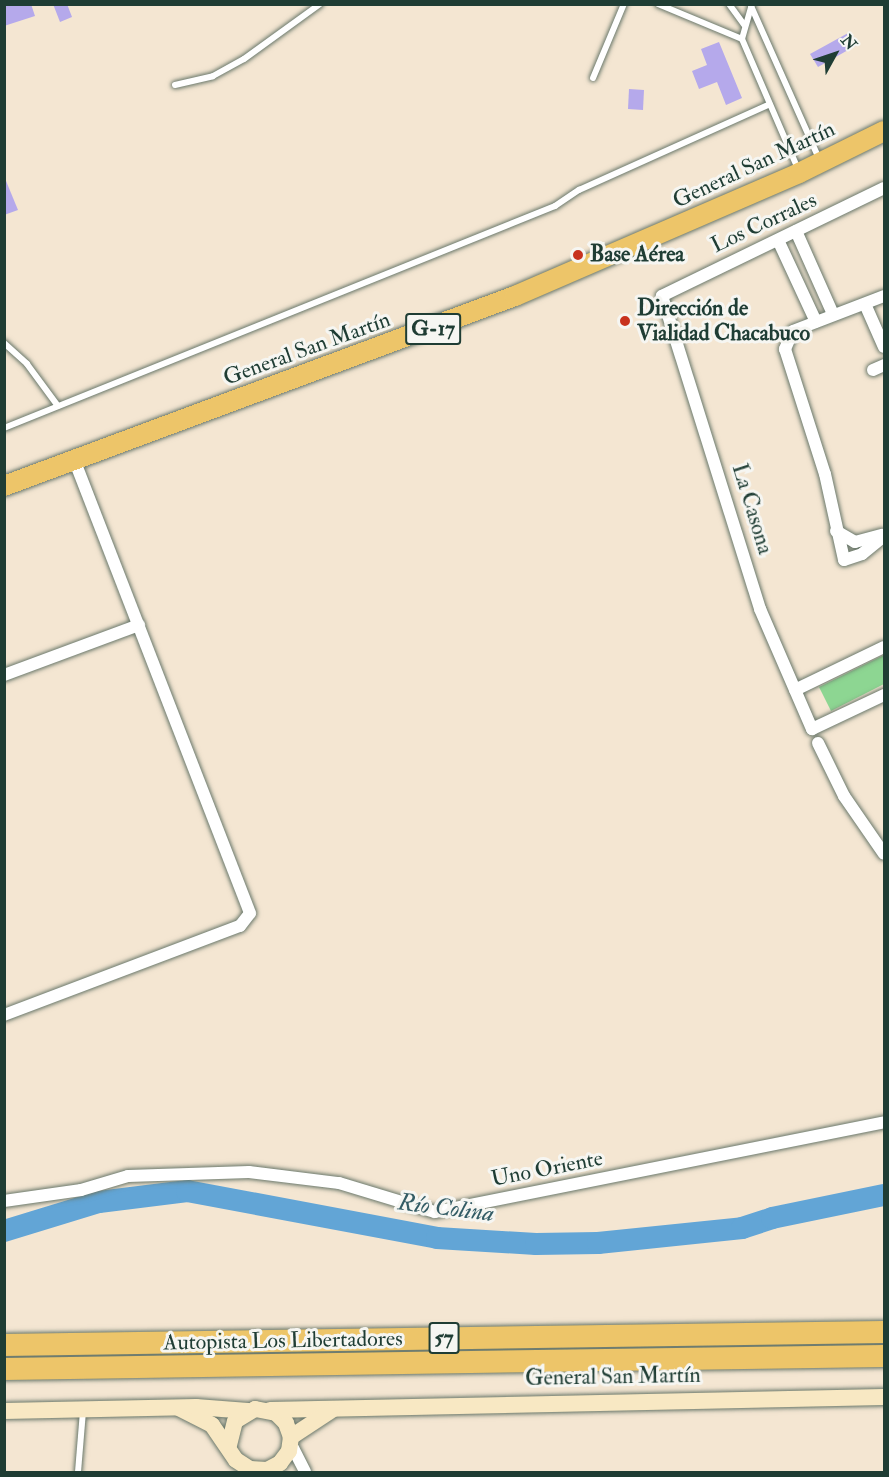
<!DOCTYPE html>
<html>
<head>
<meta charset="utf-8">
<style>
  body { margin:0 }
  #map { position:relative; width:889px; height:1477px; overflow:hidden; background:#f4e6d2; font-family:"IM FELL Double Pica",serif }
  div>[style] { position:absolute }
  [style*='--x'] { left:calc(var(--x)*1px); top:calc(var(--y)*1px); width:calc(var(--w)*1px); rotate:calc(var(--a)*1deg) }
  .green>* { inset:0; background:#8dd692 }
  .river>* { height:22px; margin:-11px; padding:0 11px; transform-origin:11px; border-radius:11px; background:#62a5d6 }
  .building>* { inset:0; background:#b5a9eb }
  .roads { filter:drop-shadow(0 0 2px #6a786b) drop-shadow(0 0 2px #6a786b) }
  .lane>* { height:6px; margin:-3px; padding:0 3px; transform-origin:3px; border-radius:3px; background:#fff }
  .street>* { height:12px; margin:-6px; padding:0 6px; transform-origin:6px; border-radius:6px; background:#fff }
  .secondary>* { height:16px; margin:-8px; padding:0 8px; transform-origin:8px; border-radius:8px; background:#f8e8c3 }
  .primary>* { height:20px; margin:-10px; padding:0 10px; transform-origin:10px; border-radius:10px; background:#edc569 }
  .highway>* { height:22px; margin:-11px; padding:0 11px; transform-origin:11px; border-radius:11px; background:#edc569 }
  .dots>* { width:16px; height:16px; translate:-50% -50%; box-sizing:border-box; border:3px solid #f6f6f2; border-radius:50% }
  span { translate:-50% -50%; white-space:nowrap; text-align:center; line-height:1.15; -webkit-text-stroke:6px #f6f6f2; paint-order:stroke }
  .shield-label span { padding:2px 4px; background:#f6f6f2; border:2px solid; border-radius:4px; -webkit-text-stroke-width:0 }
  .shield-label { font-size:21px; color:#1f3d34; font-weight:700 }
  .street-label { font-size:22px; color:#1f3d34 }
  .poi-label { font-size:22px; color:#1f3d34; font-weight:700 }
  .left { translate:0 -50%; text-align:left }
  .water-label { font-size:24px; color:#335c65; font-style:italic }
  .frame { position:absolute; inset:0; border:6px solid #1f3d34; pointer-events:none }
  .north { position:absolute; left:805px; top:24px; width:60px; height:60px; -webkit-text-stroke:4px #f6f6f2; paint-order:stroke; rotate:50deg; font-size:16px; font-weight:700; line-height:24px; text-align:center; color:#1f3d34 }
  .north::after { content:''; display:block; margin:auto; width:21px; height:27px; background:#1f3d34; clip-path:polygon(50% 0,100% 100%,50% 72%,0 100%) }
</style>
</head>
<body>
<div id="map">
  <div class="green">
    <div style="clip-path:polygon(884px 655px,884px 684px,831px 711px,819px 687px)"></div>
  </div>
  <div class="river">
    <div style="--x:4;--y:1231;--w:99;--a:-17"></div>
    <div style="--x:99;--y:1202;--w:89;--a:-7.1"></div>
    <div style="--x:187;--y:1191;--w:254;--a:10.6"></div>
    <div style="--x:437;--y:1238;--w:99;--a:3.5"></div>
    <div style="--x:536;--y:1244;--w:62;--a:-0.9"></div>
    <div style="--x:598;--y:1243;--w:145;--a:-5.9"></div>
    <div style="--x:742;--y:1228;--w:32;--a:-18"></div>
    <div style="--x:772;--y:1218;--w:114;--a:-11.6"></div>
  </div>
  <div class="building">
    <div style="clip-path:polygon(4px 4px,31px 4px,35px 16px,4px 26px)"></div>
    <div style="clip-path:polygon(53px 4px,67px 4px,72px 17px,60px 22px)"></div>
    <div style="clip-path:polygon(850px 32px,857px 45px,818px 67px,810px 54px)"></div>
    <div style="clip-path:polygon(719px 42px,742px 98px,726px 105px,717px 82px,699px 89px,692px 71px,707px 65px,701px 49px)"></div>
    <div style="clip-path:polygon(629px 89px,644px 90px,643px 110px,628px 109px)"></div>
    <div style="clip-path:polygon(4px 176px,18px 210px,4px 215px)"></div>
  </div>
  <div class="roads">
    <div class="lane">
      <div style="--x:658;--y:4;--w:91;--a:22.6"></div>
      <div style="--x:729;--y:4;--w:27;--a:54"></div>
      <div style="--x:752;--y:4;--w:36;--a:106"></div>
      <div style="--x:742;--y:39;--w:142;--a:66.7"></div>
      <div style="--x:751;--y:6;--w:170;--a:66"></div>
      <div style="--x:593;--y:78;--w:80;--a:-67.3"></div>
      <div style="--x:175;--y:85;--w:39;--a:-13"></div>
      <div style="--x:213;--y:76;--w:35;--a:-29"></div>
      <div style="--x:244;--y:59;--w:94;--a:-35.9"></div>
      <div style="--x:4;--y:343;--w:31;--a:42"></div>
      <div style="--x:27;--y:364;--w:52;--a:53.6"></div>
      <div style="--x:4;--y:428;--w:594;--a:-21.94"></div>
      <div style="--x:555;--y:206;--w:29;--a:-34"></div>
      <div style="--x:579;--y:190;--w:209;--a:-24.2"></div>
      <div style="--x:78;--y:1472;--w:61;--a:-85.3"></div>
    </div>
    <div class="street">
      <div style="--x:884;--y:188;--w:247;--a:154.1"></div>
      <div style="--x:662;--y:296;--w:328;--a:72.6"></div>
      <div style="--x:760;--y:609;--w:131;--a:66.6"></div>
      <div style="--x:812;--y:729;--w:80;--a:-25.3"></div>
      <div style="--x:796;--y:231;--w:91;--a:66"></div>
      <div style="--x:778;--y:240;--w:90;--a:65.1"></div>
      <div style="--x:884;--y:296;--w:97;--a:159"></div>
      <div style="--x:793;--y:331;--w:20;--a:114"></div>
      <div style="--x:785;--y:349;--w:131;--a:72.3"></div>
      <div style="--x:825;--y:474;--w:88;--a:77.5"></div>
      <div style="--x:844;--y:560;--w:19;--a:-18"></div>
      <div style="--x:862;--y:554;--w:28;--a:-39"></div>
      <div style="--x:865;--y:304;--w:47;--a:66.2"></div>
      <div style="--x:873;--y:370;--w:12;--a:-24"></div>
      <div style="--x:836;--y:531;--w:22;--a:30"></div>
      <div style="--x:855;--y:542;--w:28;--a:-15"></div>
      <div style="--x:4;--y:675;--w:144;--a:-20.3"></div>
      <div style="--x:795;--y:690;--w:99;--a:-25.8"></div>
      <div style="--x:818;--y:743;--w:59;--a:63.9"></div>
      <div style="--x:844;--y:796;--w:70;--a:55.4"></div>
      <div style="--x:4;--y:1015;--w:252;--a:-20.7"></div>
      <div style="--x:240;--y:926;--w:16;--a:-52"></div>
      <div style="--x:250;--y:913;--w:487;--a:-111.2"></div>
      <div style="--x:4;--y:1201;--w:78;--a:-8.1"></div>
      <div style="--x:81;--y:1190;--w:49;--a:-16.6"></div>
      <div style="--x:128;--y:1176;--w:121;--a:-1.9"></div>
      <div style="--x:249;--y:1172;--w:91;--a:7"></div>
      <div style="--x:339;--y:1183;--w:100;--a:16.8"></div>
      <div style="--x:435;--y:1212;--w:458;--a:-11.3"></div>
      <div style="--x:291;--y:1444;--w:31;--a:63"></div>
    </div>
    <div class="secondary">
      <div style="--x:179;--y:1408;--w:37;--a:27"></div>
      <div style="--x:212;--y:1425;--w:42;--a:55.6"></div>
      <div style="--x:236;--y:1460;--w:17;--a:33"></div>
      <div style="--x:250;--y:1469;--w:17;--a:3"></div>
      <div style="--x:267;--y:1470;--w:15;--a:-28"></div>
      <div style="--x:280;--y:1463;--w:15;--a:-53"></div>
      <div style="--x:289;--y:1451;--w:14;--a:-82"></div>
      <div style="--x:291;--y:1437;--w:15;--a:-110"></div>
      <div style="--x:286;--y:1423;--w:14;--a:-135"></div>
      <div style="--x:276;--y:1413;--w:21;--a:-169"></div>
      <div style="--x:255;--y:1409;--w:23;--a:149"></div>
      <div style="--x:235;--y:1421;--w:25;--a:104"></div>
      <div style="--x:270;--y:1410;--w:614;--a:-1.21"></div>
      <div style="--x:4;--y:1411;--w:192;--a:-1.2"></div>
      <div style="--x:196;--y:1407;--w:52;--a:4.4"></div>
      <div style="--x:291;--y:1437;--w:49;--a:-33.4"></div>
    </div>
    <div class="primary">
      <div style="--x:4;--y:486;--w:545;--a:-20.4"></div>
      <div style="--x:515;--y:296;--w:309;--a:-23.4"></div>
      <div style="--x:799;--y:173;--w:95;--a:-26.3"></div>
    </div>
    <div class="highway">
      <div style="--x:4;--y:1345;--w:880;--a:-0.85"></div>
      <div style="--x:4;--y:1369;--w:880;--a:-0.85"></div>
    </div>
  </div>
  <div class="dots">
    <div style="left:578px;top:255px;background:#c8321e"></div>
    <div style="left:625px;top:321px;background:#c8321e"></div>
  </div>
  <div class="shield-label">
    <span style="left:433px;top:329px">G-17</span>
    <span style="left:444px;top:1338px">57</span>
  </div>
  <div class="street-label">
    <span style="left:754px;top:165px;rotate:-25deg">General San Martín</span>
    <span style="left:764px;top:223px;rotate:-25deg">Los Corrales</span>
    <span style="left:307px;top:349px;rotate:-20deg">General San Martín</span>
    <span style="left:752px;top:509px;rotate:73deg">La Casona</span>
    <span style="left:547px;top:1169px;rotate:-11deg">Uno Oriente</span>
    <span style="left:283px;top:1341px;rotate:-1deg">Autopista Los Libertadores</span>
    <span style="left:613px;top:1377px;rotate:-1deg">General San Martín</span>
  </div>
  <div class="poi-label">
    <span class="left" style="left:590px;top:255px">Base Aérea</span>
    <span class="left" style="left:637px;top:321px">Dirección de<br>Vialidad Chacabuco</span>
  </div>
  <div class="water-label">
    <span style="left:446px;top:1208px;rotate:7deg">Río Colina</span>
  </div>
  <div class="frame"></div>
  <div class="north">N</div>
</div>
</body>
</html>
